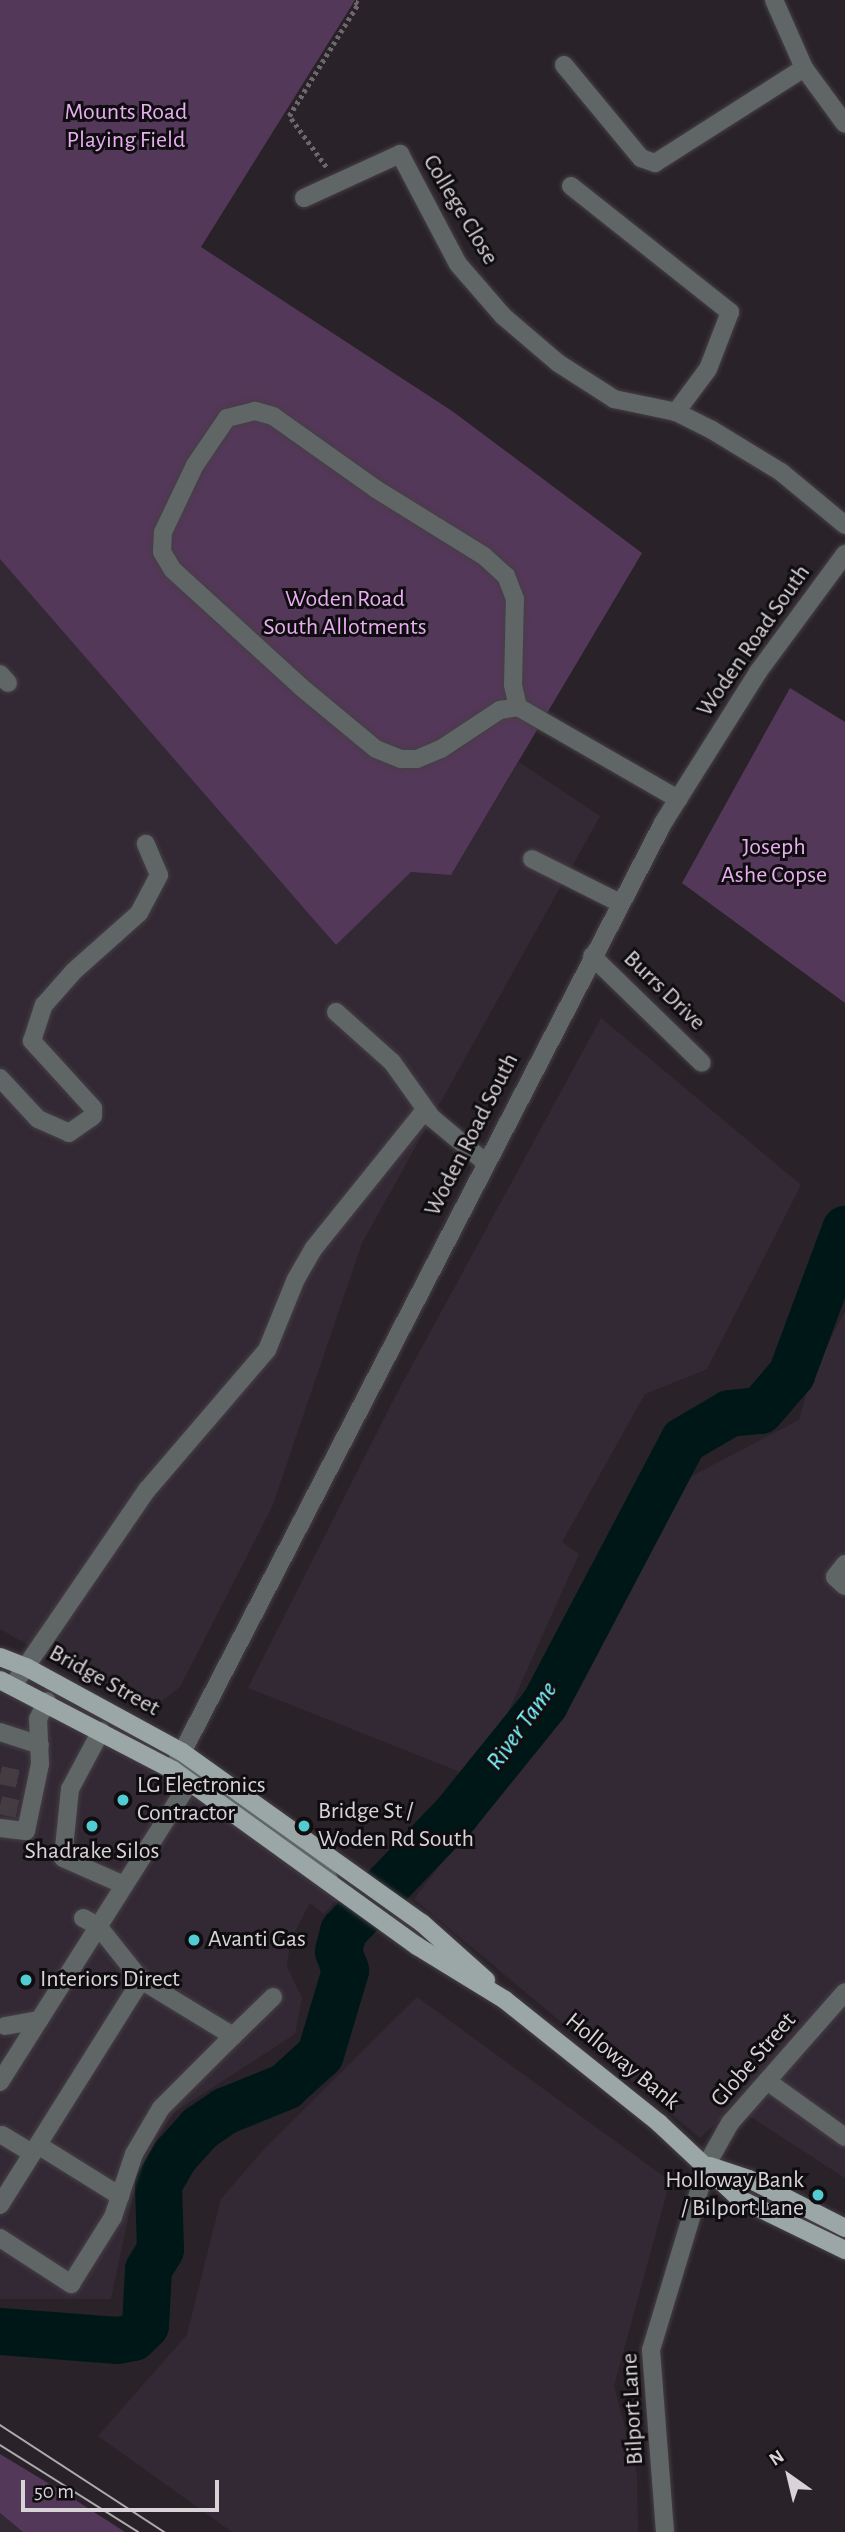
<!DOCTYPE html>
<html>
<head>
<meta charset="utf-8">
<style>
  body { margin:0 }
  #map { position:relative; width:845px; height:2532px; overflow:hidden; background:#292329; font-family:"Alegreya Sans",sans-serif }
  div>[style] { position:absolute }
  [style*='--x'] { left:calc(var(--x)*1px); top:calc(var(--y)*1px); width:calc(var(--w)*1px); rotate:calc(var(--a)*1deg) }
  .built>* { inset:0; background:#332935 }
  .green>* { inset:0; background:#543859 }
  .river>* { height:47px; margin:-23.5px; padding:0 23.5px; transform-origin:23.5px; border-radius:23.5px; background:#001718 }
  .minor-tunnel>* { height:18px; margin-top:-9px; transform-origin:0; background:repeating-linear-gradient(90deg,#433d43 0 18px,transparent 0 27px) }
  .path>* { height:4.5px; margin-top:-2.25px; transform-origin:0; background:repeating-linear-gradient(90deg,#6d686d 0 3.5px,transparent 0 7px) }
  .roads { filter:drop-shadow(0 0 2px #453f45) drop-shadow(0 0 2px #453f45) }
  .minor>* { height:18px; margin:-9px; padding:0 9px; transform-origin:9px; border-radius:9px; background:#606666 }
  .major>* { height:18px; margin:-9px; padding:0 9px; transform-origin:9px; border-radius:9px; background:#9ba7a7 }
  .tram>* { height:2px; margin:-1px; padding:0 1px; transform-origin:1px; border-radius:1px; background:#ada9ad }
  .dots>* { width:19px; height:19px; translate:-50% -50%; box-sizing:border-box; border:4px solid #100d10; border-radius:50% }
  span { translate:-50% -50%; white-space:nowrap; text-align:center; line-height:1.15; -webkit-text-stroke:6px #100d10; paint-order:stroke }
  .park-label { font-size:24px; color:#e8aef1 }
  .street-label { font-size:24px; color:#d7d3d7 }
  .poi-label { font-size:24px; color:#d7d3d7 }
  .left { translate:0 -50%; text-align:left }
  .right { translate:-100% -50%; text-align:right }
  .water-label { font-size:26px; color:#7df7fe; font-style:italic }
  .north { position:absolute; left:754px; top:2441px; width:70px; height:70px; -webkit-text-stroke:5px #100d10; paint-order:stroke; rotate:326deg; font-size:19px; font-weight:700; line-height:28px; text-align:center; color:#d7d3d7 }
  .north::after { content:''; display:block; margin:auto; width:24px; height:32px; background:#d7d3d7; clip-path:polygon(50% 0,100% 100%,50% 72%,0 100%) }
  .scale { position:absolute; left:21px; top:2480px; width:198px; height:32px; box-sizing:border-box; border:4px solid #d7d3d7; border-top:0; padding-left:9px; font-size:21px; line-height:24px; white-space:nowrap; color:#d7d3d7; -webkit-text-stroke:5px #100d10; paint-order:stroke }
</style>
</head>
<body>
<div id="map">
  <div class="built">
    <div style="clip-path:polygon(0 559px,336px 944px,411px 872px,451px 875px,519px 762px,600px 816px,362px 1243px,272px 1507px,180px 1687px,146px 1713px,0 1629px)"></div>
    <div style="clip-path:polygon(601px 1018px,801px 1185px,707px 1369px,645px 1394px,562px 1542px,579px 1554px,478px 1779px,248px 1688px,396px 1395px)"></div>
    <div style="clip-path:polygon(845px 1311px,845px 2178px,734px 2106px,700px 2138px,414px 1899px,559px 1711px,690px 1477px,799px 1420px,811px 1377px)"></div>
    <div style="clip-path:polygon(0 1680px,173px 1770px,344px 1891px,324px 1914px,310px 1903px,290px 1941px,287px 1967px,302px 1998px,295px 2034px,175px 2112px,158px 2135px,133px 2196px,111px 2299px,0 2299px)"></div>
    <div style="clip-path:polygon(417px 1997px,670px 2181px,614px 2386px,637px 2474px,638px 2532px,232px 2532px,98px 2436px,187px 2335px,221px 2199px,265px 2148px)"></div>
    <div style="clip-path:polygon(0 2513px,23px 2532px,0 2532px)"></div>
  </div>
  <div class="green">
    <div style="clip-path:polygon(0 0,355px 0,201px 247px,452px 411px,642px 553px,451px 875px,411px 872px,336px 945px,0 559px)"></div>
    <div style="clip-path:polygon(790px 688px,845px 722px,845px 1003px,682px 883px)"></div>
    <div style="clip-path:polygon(0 2454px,66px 2494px,125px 2532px,23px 2532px,0 2513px)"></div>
  </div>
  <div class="river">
    <div style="--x:0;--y:2331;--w:117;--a:4.4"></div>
    <div style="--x:117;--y:2340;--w:16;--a:-11"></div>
    <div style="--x:133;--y:2337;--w:17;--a:-45"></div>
    <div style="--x:145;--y:2325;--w:56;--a:-86.9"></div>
    <div style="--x:148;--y:2269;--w:23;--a:-59"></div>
    <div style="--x:160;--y:2249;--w:65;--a:-91.8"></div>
    <div style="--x:158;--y:2184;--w:34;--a:-60"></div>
    <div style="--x:175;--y:2155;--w:36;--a:-48"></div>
    <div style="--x:199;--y:2128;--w:32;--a:-34"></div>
    <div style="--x:226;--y:2110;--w:64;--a:-22.1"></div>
    <div style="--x:285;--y:2086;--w:47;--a:-42.4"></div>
    <div style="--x:320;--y:2054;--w:88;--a:-73.4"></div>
    <div style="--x:345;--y:1970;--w:20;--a:-110"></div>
    <div style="--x:338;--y:1951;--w:21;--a:-76"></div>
    <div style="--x:343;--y:1931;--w:163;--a:-46.2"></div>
    <div style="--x:456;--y:1813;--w:140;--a:-51.1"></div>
    <div style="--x:544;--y:1704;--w:298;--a:-62.2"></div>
    <div style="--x:683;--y:1440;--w:53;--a:-30.4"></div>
    <div style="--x:729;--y:1413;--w:31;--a:-6"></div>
    <div style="--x:760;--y:1410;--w:48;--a:-49.3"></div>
    <div style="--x:791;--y:1374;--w:155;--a:-69.6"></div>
  </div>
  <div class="minor-tunnel">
    <div style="--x:0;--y:1775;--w:25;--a:12"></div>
    <div style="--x:0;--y:1805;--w:18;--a:13"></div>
  </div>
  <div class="path">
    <div style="--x:326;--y:167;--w:63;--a:-126"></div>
    <div style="--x:289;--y:116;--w:132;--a:-58.4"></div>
    <div style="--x:358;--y:4;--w:7;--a:-146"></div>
  </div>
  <div class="roads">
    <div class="minor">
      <div style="--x:774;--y:0;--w:74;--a:66.2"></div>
      <div style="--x:804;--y:68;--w:69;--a:53.8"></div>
      <div style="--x:564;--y:65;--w:121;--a:50.4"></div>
      <div style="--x:641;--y:158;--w:15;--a:20"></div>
      <div style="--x:655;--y:163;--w:177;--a:-32.5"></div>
      <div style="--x:571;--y:186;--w:203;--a:38.4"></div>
      <div style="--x:730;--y:312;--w:61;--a:111.1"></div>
      <div style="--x:708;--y:369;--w:54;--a:126.7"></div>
      <div style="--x:304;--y:198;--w:106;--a:-24.6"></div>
      <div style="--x:400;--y:154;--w:124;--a:62.2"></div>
      <div style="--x:458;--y:264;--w:69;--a:49.1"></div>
      <div style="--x:503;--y:316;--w:72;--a:40.5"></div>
      <div style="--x:558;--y:363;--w:67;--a:32.7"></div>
      <div style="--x:614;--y:399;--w:63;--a:11.8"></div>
      <div style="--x:676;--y:412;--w:40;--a:26.6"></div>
      <div style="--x:712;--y:430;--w:81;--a:31.3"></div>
      <div style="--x:781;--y:472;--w:83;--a:39.6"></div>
      <div style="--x:0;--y:674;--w:12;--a:48"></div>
      <div style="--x:518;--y:707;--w:23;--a:-103"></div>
      <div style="--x:513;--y:685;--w:86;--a:-88.7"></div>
      <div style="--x:515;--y:599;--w:25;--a:-111"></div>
      <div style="--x:506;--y:576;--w:30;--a:-138"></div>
      <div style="--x:484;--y:556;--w:127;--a:-148.2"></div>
      <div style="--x:376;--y:489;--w:126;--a:-144.7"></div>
      <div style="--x:273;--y:416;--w:19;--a:-164"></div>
      <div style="--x:255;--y:411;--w:29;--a:166"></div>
      <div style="--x:227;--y:418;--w:57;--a:124.2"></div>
      <div style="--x:195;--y:465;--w:74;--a:115.5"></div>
      <div style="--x:163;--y:532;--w:20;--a:93"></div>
      <div style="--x:162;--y:552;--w:21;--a:59"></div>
      <div style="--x:173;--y:570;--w:173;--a:42.4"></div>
      <div style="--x:301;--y:687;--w:97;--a:39.6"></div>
      <div style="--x:376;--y:749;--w:27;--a:22"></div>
      <div style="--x:401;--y:759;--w:16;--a:0"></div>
      <div style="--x:417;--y:759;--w:26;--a:-23"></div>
      <div style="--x:441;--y:749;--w:71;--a:-33.5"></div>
      <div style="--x:500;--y:710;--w:18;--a:-9"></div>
      <div style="--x:518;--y:707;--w:185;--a:29.9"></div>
      <div style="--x:532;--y:859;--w:98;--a:26.6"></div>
      <div style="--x:592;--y:956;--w:153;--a:44.2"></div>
      <div style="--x:336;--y:1012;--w:75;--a:41.8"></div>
      <div style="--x:392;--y:1062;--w:69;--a:54.5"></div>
      <div style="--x:432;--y:1118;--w:69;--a:39.7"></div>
      <div style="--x:0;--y:1078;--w:56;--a:47.2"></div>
      <div style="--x:38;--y:1119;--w:34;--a:24"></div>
      <div style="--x:69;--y:1133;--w:29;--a:-35"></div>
      <div style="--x:93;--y:1116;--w:8;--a:-90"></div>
      <div style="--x:93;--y:1108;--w:91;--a:-132.3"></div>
      <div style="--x:32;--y:1041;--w:38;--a:-72"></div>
      <div style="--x:44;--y:1005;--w:45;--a:-48.6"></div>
      <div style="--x:74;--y:971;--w:87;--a:-41.7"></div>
      <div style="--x:139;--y:913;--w:43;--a:-62.2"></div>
      <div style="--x:159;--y:875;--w:34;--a:-113"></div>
      <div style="--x:845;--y:1564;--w:16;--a:128"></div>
      <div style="--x:835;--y:1577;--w:13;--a:42"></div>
      <div style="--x:14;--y:1684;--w:235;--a:-55.6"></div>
      <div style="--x:147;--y:1490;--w:184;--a:-49.4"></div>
      <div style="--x:267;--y:1350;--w:77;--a:-67.8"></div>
      <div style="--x:296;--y:1279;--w:36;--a:-60"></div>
      <div style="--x:314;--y:1248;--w:177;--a:-51.2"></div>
      <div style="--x:101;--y:1731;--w:66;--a:118.1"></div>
      <div style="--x:70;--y:1789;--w:69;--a:95.8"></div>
      <div style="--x:63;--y:1858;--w:67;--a:23.9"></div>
      <div style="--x:0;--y:1732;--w:42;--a:18"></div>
      <div style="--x:177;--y:1761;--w:178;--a:35.8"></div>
      <div style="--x:321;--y:1865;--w:18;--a:61"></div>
      <div style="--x:173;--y:1770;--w:1066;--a:-62.64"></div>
      <div style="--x:663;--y:823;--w:178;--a:-57.8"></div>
      <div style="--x:758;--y:672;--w:147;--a:-53.6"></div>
      <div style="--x:0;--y:1828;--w:26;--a:7"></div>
      <div style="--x:26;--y:1831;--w:68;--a:-78.2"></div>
      <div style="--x:40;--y:1764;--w:45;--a:-92.5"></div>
      <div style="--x:38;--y:1719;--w:20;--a:-63"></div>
      <div style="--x:5;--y:2026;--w:35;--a:-10"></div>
      <div style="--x:233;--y:2036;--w:56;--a:-44.3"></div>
      <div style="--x:767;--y:2081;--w:96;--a:35.7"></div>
      <div style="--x:0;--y:2082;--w:356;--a:-57.7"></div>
      <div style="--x:2;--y:2135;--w:35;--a:31"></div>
      <div style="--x:38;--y:2145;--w:97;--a:31.9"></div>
      <div style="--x:0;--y:2205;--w:266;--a:-57.9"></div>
      <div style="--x:0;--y:2238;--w:85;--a:32.9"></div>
      <div style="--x:71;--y:2284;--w:79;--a:-57.9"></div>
      <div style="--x:113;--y:2217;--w:66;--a:-71.6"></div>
      <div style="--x:134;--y:2154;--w:53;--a:-59.6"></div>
      <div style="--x:161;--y:2108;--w:102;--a:-45"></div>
      <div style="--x:233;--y:2036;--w:108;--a:-148.7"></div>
      <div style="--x:141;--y:1980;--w:69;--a:-128.5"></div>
      <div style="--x:98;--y:1926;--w:17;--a:-152"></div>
      <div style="--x:665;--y:2532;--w:183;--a:-94.4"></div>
      <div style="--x:651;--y:2350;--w:194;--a:-73.2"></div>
      <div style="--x:707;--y:2164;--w:47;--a:-60.7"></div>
      <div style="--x:730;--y:2123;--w:174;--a:-48.7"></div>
    </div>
    <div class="major">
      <div style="--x:0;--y:1657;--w:28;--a:21"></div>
      <div style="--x:26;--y:1667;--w:178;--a:28.6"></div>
      <div style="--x:182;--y:1752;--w:295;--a:35.5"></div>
      <div style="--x:422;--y:1923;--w:86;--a:41.7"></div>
      <div style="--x:0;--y:1680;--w:195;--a:27.5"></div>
      <div style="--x:173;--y:1770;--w:301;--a:35.8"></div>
      <div style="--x:417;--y:1946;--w:103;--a:31.5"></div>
      <div style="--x:505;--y:2000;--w:197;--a:38.6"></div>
      <div style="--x:659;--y:2123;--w:111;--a:43.2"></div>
      <div style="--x:740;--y:2199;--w:117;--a:25.9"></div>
      <div style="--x:710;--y:2166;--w:41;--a:18.4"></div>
      <div style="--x:749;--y:2179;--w:108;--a:27"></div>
    </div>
  </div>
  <div class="tram">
    <div style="--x:0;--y:2425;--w:196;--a:33.1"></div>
    <div style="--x:0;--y:2445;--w:163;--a:32.2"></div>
  </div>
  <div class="dots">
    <div style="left:123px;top:1800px;background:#51ccd2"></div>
    <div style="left:92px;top:1826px;background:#51ccd2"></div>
    <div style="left:304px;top:1826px;background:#51ccd2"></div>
    <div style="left:194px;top:1940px;background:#51ccd2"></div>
    <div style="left:26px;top:1980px;background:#51ccd2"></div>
    <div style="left:818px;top:2195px;background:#51ccd2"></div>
  </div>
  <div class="park-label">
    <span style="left:126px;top:127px">Mounts Road<br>Playing Field</span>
    <span style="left:345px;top:614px">Woden Road<br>South Allotments</span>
    <span style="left:774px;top:862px">Joseph<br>Ashe Copse</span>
  </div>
  <div class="street-label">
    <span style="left:460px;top:210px;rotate:59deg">College Close</span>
    <span style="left:754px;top:641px;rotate:-55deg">Woden Road South</span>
    <span style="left:664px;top:991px;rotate:44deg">Burrs Drive</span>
    <span style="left:472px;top:1135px;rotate:-63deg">Woden Road South</span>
    <span style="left:104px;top:1681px;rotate:29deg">Bridge Street</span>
    <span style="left:754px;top:2060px;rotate:-49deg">Globe Street</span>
    <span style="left:622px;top:2062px;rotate:39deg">Holloway Bank</span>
    <span style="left:633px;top:2409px;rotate:-93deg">Bilport Lane</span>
  </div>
  <div class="poi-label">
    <span class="left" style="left:137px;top:1800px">LG Electronics<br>Contractor</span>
    <span class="left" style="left:318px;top:1826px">Bridge St /<br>Woden Rd South</span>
    <span style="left:92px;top:1852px">Shadrake Silos</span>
    <span class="left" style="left:208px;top:1940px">Avanti Gas</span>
    <span class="left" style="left:40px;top:1980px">Interiors Direct</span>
    <span class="right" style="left:804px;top:2195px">Holloway Bank<br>/ Bilport Lane</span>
  </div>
  <div class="water-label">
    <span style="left:522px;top:1726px;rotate:-54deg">River Tame</span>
  </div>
  <div class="north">N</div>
  <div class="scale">50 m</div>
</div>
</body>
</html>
